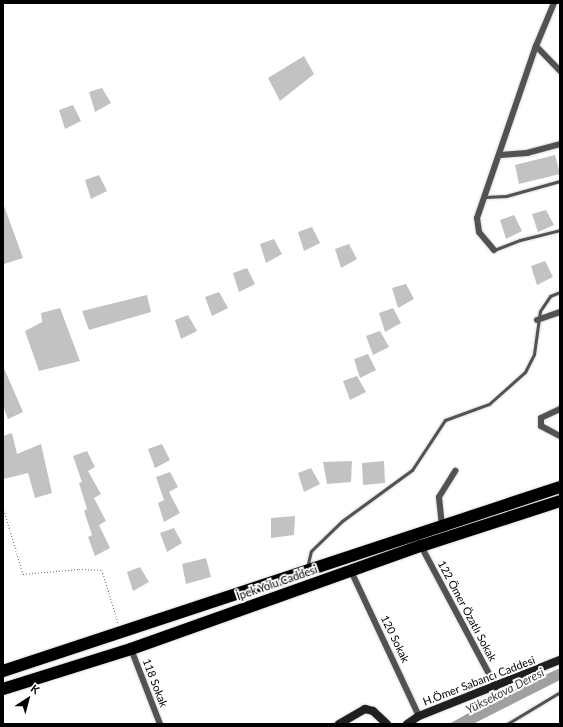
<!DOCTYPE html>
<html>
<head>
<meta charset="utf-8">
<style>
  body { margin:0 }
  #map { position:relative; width:563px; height:727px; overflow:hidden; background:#fff; font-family:Lato,sans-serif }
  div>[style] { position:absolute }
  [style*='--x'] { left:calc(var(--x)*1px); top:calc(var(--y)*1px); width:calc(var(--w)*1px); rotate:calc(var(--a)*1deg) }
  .water>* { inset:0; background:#a0a0a0 }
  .building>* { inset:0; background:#c2c2c2 }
  .path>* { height:1px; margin-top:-0.5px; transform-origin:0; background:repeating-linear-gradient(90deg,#747474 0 1px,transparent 0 3px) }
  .roads { filter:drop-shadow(0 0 1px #dbdbdb) drop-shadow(0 0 1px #dbdbdb) }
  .lane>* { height:3px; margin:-1.5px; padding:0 1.5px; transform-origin:1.5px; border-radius:1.5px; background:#525252 }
  .street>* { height:6px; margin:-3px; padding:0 3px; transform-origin:3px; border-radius:3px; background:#525252 }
  .secondary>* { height:8px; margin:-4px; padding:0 4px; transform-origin:4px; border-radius:4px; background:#1f1f1f }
  .highway>* { height:12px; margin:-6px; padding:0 6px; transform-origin:6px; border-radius:6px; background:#000 }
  span { translate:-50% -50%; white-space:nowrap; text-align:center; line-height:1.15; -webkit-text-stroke:4px #fff; paint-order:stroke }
  .street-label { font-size:11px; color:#000 }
  .water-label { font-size:12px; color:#414141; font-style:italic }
  .frame { position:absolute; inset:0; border:4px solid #000; pointer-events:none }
  .north { position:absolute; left:8px; top:679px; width:40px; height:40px; -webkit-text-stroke:3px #fff; paint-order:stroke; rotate:36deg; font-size:11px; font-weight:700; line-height:16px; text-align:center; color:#000 }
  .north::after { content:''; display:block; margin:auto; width:14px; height:18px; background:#000; clip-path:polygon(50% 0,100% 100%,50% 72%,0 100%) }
</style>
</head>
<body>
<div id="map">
  <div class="water">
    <div style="clip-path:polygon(560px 668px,560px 680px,473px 724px,449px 724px,497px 697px)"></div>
  </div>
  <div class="building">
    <div style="clip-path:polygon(304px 56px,314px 74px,280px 101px,268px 78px)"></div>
    <div style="clip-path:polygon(102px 88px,111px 103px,95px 112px,89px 92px)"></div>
    <div style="clip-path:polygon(73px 105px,81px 121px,65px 129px,59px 110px)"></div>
    <div style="clip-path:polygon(555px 155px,560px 174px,519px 184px,515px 165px)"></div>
    <div style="clip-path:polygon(99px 175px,107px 191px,91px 199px,85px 180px)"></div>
    <div style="clip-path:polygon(3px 203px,23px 258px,4px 264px,3px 259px)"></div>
    <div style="clip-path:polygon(546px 210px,554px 225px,538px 232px,532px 214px)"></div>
    <div style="clip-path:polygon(514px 215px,522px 231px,506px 239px,500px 220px)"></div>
    <div style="clip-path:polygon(312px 227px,320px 243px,304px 251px,298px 232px)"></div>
    <div style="clip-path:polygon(274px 239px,282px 254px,266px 263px,260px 244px)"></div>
    <div style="clip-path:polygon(349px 244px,357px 259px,341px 268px,335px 249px)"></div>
    <div style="clip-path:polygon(545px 261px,553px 277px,537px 285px,531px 266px)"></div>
    <div style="clip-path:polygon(247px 268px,255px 284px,239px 292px,233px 273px)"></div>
    <div style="clip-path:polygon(406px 284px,414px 299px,398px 308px,392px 288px)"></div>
    <div style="clip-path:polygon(219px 292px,228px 308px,212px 316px,205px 297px)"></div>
    <div style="clip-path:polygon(147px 295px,151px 312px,89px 330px,82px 311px)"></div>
    <div style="clip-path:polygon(60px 308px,80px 361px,39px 371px,25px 331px,42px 322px,41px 313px)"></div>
    <div style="clip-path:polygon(393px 308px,401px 323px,385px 332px,379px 313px)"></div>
    <div style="clip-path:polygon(188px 315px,197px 331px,181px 339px,175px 320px)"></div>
    <div style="clip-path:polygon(380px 331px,389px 347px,373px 355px,366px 336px)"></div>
    <div style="clip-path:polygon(368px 354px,376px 370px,360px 378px,354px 359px)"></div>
    <div style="clip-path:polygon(3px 366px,23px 412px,8px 419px,3px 406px)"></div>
    <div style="clip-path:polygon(357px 376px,366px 392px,350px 400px,343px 381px)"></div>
    <div style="clip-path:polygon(12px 433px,17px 454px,41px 444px,52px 493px,35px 498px,28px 473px,4px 479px,3px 436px)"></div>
    <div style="clip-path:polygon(162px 444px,170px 460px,155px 468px,148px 449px)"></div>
    <div style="clip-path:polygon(87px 451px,95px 467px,88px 471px,101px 494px,94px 498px,106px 521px,99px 525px,110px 548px,95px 556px,88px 537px,92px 535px,84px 511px,87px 509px,79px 483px,82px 482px,73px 456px)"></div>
    <div style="clip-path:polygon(352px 461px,351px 482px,327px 484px,323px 462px)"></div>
    <div style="clip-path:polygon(384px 461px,385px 483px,363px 485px,362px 463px)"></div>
    <div style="clip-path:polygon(311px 468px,320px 484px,304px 492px,298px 473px)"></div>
    <div style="clip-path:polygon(170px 472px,178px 487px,169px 492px,180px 513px,164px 522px,158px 503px,164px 500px,156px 477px)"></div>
    <div style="clip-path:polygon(295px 516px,294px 535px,271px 538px,271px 518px)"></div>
    <div style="clip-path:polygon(174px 528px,182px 543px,167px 552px,160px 533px)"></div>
    <div style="clip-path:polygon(206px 558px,211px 577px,186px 584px,182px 564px)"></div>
    <div style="clip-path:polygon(140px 567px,149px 582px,133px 591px,127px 572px)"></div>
  </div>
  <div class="path">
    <div style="--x:3;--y:507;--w:70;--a:73.4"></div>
    <div style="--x:23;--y:574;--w:56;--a:-5.1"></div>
    <div style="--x:79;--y:569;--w:23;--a:2"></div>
    <div style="--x:102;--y:570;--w:55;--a:73.2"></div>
  </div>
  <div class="roads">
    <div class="lane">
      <div style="--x:485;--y:197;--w:21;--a:-3"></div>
      <div style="--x:506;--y:196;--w:56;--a:-15.5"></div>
      <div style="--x:494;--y:250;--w:28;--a:-21"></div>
      <div style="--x:520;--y:240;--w:41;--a:-14"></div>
      <div style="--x:307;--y:568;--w:17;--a:-77"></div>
      <div style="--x:311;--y:551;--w:43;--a:-44.1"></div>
      <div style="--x:342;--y:521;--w:87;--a:-36.1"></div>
      <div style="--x:412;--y:470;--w:60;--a:-56.6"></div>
      <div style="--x:445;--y:420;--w:47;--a:-20"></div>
      <div style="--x:489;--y:404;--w:48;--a:-41.6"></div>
      <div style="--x:525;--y:372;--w:20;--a:-63"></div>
      <div style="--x:534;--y:354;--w:43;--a:-82.1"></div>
      <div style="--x:540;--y:311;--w:18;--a:-56"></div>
      <div style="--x:550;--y:296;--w:11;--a:-22"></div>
      <div style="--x:507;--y:724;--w:62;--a:-31.1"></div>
    </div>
    <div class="street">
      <div style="--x:536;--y:46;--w:35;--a:46"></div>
      <div style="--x:500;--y:155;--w:27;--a:-4"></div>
      <div style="--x:527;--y:153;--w:34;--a:-15"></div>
      <div style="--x:494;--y:250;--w:23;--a:-130"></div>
      <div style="--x:479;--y:232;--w:14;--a:-98"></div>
      <div style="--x:477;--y:218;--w:182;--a:-71.1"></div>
      <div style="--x:536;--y:46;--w:47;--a:-67.3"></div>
      <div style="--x:537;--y:320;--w:24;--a:-19"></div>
      <div style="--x:560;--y:409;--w:21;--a:155"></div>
      <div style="--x:541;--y:418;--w:8;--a:90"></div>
      <div style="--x:541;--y:426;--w:21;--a:28"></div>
      <div style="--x:442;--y:526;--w:29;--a:-96"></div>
      <div style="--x:439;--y:497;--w:31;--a:-58"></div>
      <div style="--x:421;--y:546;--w:160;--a:62"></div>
      <div style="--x:351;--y:571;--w:160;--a:64.9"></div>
      <div style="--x:131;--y:649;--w:80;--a:68.9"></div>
    </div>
    <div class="secondary">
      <div style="--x:339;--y:724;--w:30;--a:-30"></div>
      <div style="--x:365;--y:709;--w:8;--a:14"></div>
      <div style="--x:373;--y:711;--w:19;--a:43"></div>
      <div style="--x:407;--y:724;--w:14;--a:-34"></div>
      <div style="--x:419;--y:716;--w:152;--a:-21.7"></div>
    </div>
    <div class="highway">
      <div style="--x:3;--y:671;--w:587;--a:-18.28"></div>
      <div style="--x:3;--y:689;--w:134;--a:-17.4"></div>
      <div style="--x:131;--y:649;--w:308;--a:-19.6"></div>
      <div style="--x:421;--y:546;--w:146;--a:-17.9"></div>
    </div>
  </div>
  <div class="street-label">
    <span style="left:277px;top:583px;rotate:-19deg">İpek Yolu Caddesi</span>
    <span style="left:467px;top:611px;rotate:62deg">122 Ömer Özatlı Sokak</span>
    <span style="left:395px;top:639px;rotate:64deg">120 Sokak</span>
    <span style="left:479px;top:681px;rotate:-21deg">H.Ömer Sabancı Caddesi</span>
    <span style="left:155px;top:683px;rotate:69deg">118 Sokak</span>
  </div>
  <div class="water-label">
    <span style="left:505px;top:691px;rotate:-27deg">Yüksekova Deresi</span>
  </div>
  <div class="frame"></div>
  <div class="north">K</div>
</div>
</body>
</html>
